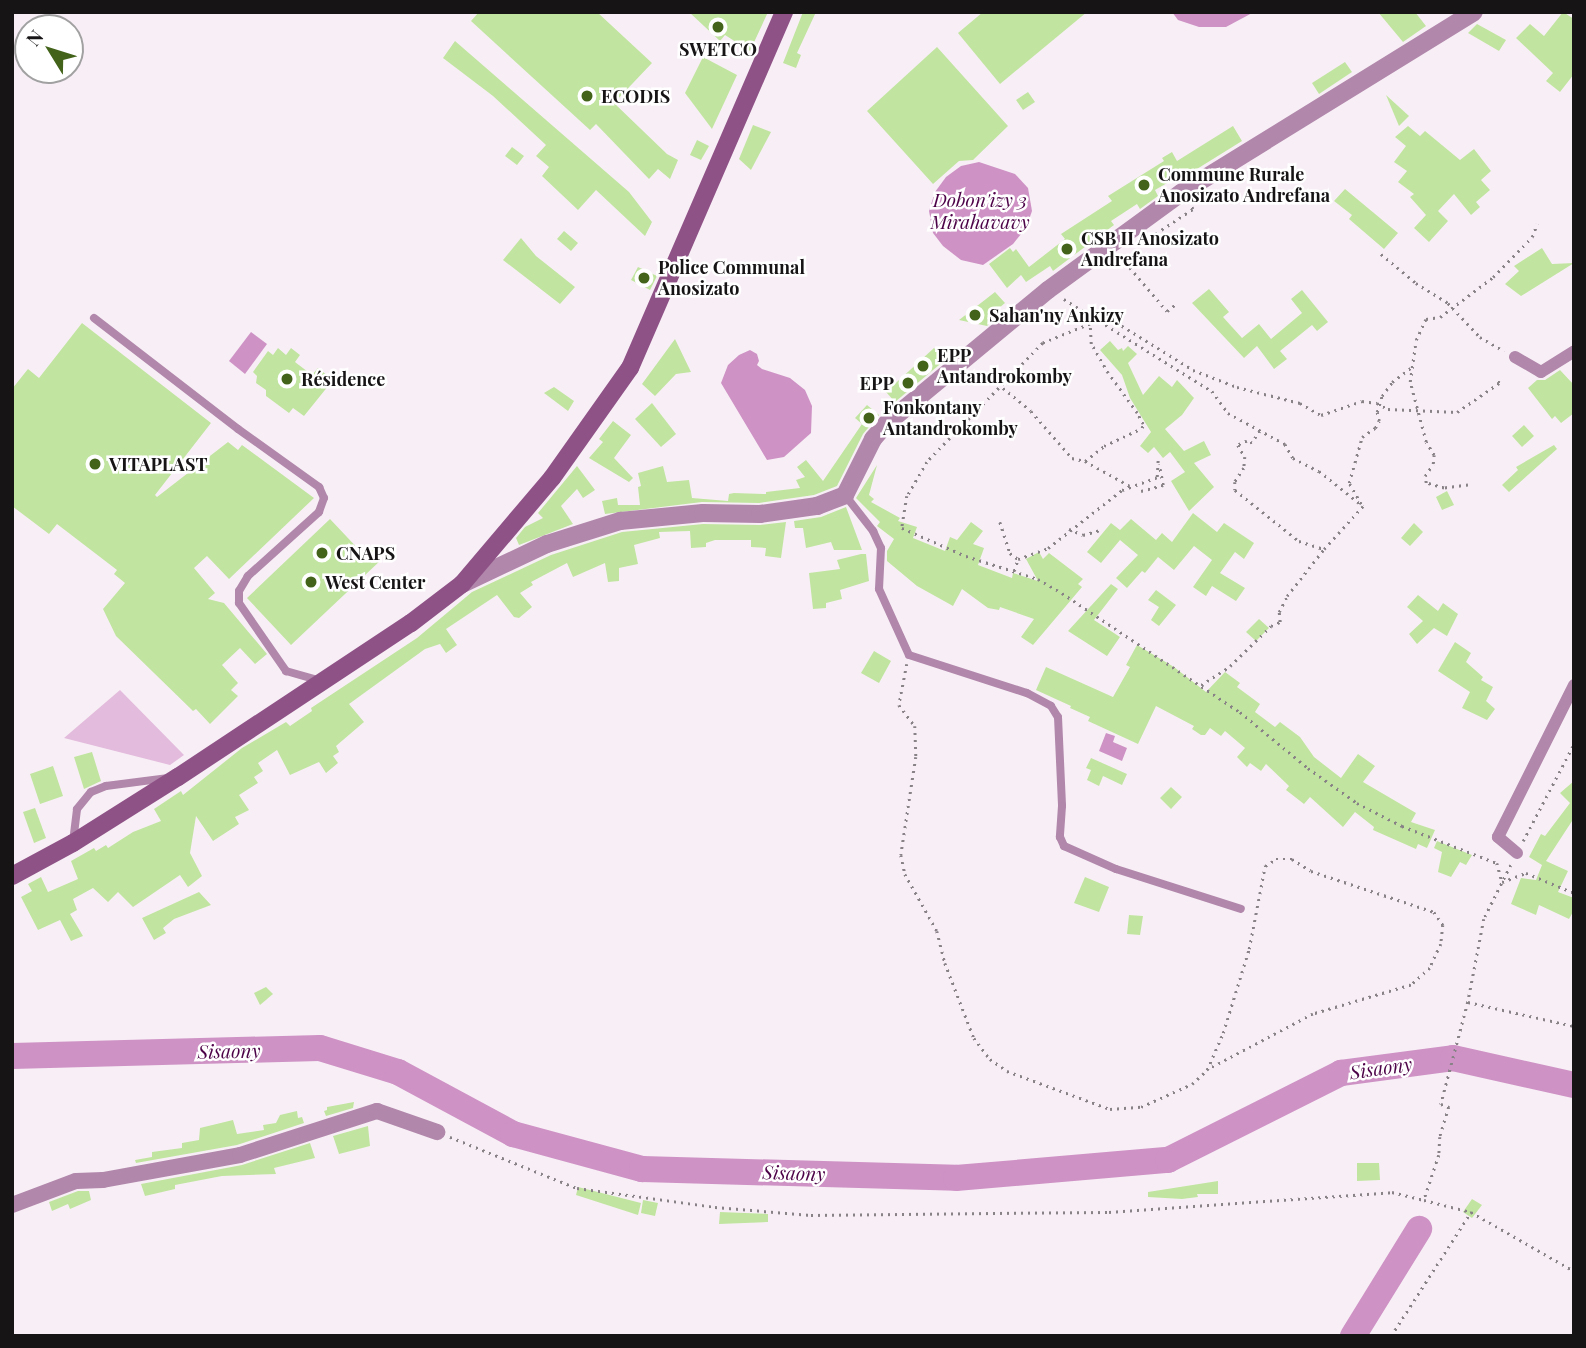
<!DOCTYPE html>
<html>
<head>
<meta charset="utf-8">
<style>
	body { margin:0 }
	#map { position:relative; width:1586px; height:1348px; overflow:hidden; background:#f8eff6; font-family:"Playfair Display",serif }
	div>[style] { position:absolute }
	.green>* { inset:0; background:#e3bbdc }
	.water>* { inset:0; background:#ce92c5 }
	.river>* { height:26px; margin:-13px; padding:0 13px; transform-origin:13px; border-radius:13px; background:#ce92c5 }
	.building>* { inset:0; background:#c1e5a0 }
	.path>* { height:2.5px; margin-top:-1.25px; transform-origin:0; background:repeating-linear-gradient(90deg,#888287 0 2px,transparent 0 7px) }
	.service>* { height:8px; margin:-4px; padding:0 4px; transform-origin:4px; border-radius:4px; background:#b187ab }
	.pedestrian>* { height:12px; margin:-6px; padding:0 6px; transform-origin:6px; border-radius:6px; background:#b187ab }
	.minor>* { height:16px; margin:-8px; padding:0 8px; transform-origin:8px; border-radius:8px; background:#b187ab }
	.tertiary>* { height:18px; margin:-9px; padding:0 9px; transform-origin:9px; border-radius:9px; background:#b187ab }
	.secondary>* { height:18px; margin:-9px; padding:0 9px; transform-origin:9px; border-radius:9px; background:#8f5287 }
	.dots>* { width:19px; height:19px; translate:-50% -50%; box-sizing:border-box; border:4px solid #fff; border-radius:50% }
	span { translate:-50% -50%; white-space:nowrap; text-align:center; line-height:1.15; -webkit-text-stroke:5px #fff; paint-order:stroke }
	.poi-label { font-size:18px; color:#171416; font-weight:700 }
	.left { translate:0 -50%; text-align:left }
	.right { translate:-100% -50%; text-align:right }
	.water-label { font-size:19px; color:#4d0348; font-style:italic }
	.frame { position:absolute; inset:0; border:14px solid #171416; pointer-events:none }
	.north { position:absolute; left:14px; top:14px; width:70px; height:70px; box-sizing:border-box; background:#fff; border:2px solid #a2a1a2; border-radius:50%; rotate:308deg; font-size:19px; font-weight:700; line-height:28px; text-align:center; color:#171416 }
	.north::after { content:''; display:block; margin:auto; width:24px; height:32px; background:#426319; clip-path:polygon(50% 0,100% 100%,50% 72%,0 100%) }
</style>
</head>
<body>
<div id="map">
	<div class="green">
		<div style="clip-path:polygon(120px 690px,184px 755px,170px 765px,64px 738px)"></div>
	</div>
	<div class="water">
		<div style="clip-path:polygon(1172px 12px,1254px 12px,1226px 27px,1199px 27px,1178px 20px)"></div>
		<div style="clip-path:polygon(979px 162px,1015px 174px,1028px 188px,1032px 211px,1026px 228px,1013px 244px,983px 265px,961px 260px,943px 246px,933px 233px,929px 211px,935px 192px,946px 177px,961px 166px)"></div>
		<div style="clip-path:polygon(251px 332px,267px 344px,245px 374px,229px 361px)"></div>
		<div style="clip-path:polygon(750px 350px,757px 354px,759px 361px,757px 365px,762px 369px,790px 378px,805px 390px,812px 406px,811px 433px,784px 457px,767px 460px,721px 383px,728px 365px,739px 355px)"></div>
		<div style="clip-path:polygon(1106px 733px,1115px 736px,1113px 742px,1127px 748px,1122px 761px,1099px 751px)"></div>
	</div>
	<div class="river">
		<div style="left:12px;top:1056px;width:308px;rotate:-1.5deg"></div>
		<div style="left:320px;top:1048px;width:82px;rotate:17.1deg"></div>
		<div style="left:398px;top:1072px;width:131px;rotate:28.3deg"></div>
		<div style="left:513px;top:1134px;width:134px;rotate:15.2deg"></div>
		<div style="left:642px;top:1169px;width:314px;rotate:1.6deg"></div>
		<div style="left:956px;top:1178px;width:213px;rotate:-4.9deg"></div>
		<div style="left:1168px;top:1160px;width:194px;rotate:-26.7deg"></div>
		<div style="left:1341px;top:1073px;width:113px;rotate:-7.6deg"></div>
		<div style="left:1453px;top:1058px;width:124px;rotate:12.6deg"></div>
		<div style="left:1353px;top:1336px;width:126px;rotate:-58.3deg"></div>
	</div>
	<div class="building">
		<div style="clip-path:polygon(479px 12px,597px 12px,652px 63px,614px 103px,667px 154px,678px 160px,670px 179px,658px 169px,649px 179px,596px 124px,590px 130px,471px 21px)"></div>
		<div style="clip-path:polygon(689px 12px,768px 12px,750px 51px,725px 35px,720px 41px)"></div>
		<div style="clip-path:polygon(803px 12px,816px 12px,797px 53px,801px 55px,796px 68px,783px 63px)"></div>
		<div style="clip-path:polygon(983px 12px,1087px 12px,1000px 84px,958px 33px)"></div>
		<div style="clip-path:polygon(1378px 12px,1415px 12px,1426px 26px,1403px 42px)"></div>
		<div style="clip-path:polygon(1563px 12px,1574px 19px,1574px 74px,1560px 92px,1546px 81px,1553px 73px,1516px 38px,1530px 24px,1544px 36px)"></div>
		<div style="clip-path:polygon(1477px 24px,1506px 40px,1499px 51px,1468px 33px)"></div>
		<div style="clip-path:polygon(455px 41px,629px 192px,652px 222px,645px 236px,596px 190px,578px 210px,542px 176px,549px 167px,536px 156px,546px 145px,493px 96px,443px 58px)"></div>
		<div style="clip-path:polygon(937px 47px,1008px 126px,973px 160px,959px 161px,933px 184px,867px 111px)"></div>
		<div style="clip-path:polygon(703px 57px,737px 75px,712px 129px,685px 93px)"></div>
		<div style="clip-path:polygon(1345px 62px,1352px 72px,1319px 94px,1312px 83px)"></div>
		<div style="clip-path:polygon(1028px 92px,1035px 102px,1023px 110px,1016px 100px)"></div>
		<div style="clip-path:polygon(1386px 95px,1409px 116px,1399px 126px)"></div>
		<div style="clip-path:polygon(753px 125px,771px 132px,751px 170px,739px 159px)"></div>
		<div style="clip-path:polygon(1233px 126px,1242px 141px,1176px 182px,1174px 179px,1155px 190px,1158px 196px,1140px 209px,1137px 204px,1111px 221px,1114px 225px,1053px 271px,1050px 266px,1026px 282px,1021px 275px,1007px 288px,989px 264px,1010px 248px,1013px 252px,1016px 249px,1029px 267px,1065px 239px,1061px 234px,1112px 201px,1108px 196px,1164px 161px,1162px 158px,1172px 152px,1177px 161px)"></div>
		<div style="clip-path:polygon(1408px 126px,1420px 136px,1425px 131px,1460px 160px,1474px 149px,1491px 171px,1481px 180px,1490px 190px,1476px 202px,1480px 207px,1471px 215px,1454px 194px,1438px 211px,1448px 221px,1429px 242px,1414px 228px,1426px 215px,1410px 197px,1414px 194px,1398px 182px,1407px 171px,1394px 162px,1406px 146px,1395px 137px)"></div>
		<div style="clip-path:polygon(697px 140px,709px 146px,701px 160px,690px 155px)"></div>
		<div style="clip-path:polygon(512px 147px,524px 156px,517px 165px,505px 156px)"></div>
		<div style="clip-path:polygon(1345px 189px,1398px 233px,1384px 249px,1349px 219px,1352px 215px,1334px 201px)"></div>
		<div style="clip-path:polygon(564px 231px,578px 243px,571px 251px,557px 239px)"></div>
		<div style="clip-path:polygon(521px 238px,536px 256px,575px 287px,560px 304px,503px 260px)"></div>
		<div style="clip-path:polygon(1542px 248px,1552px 264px,1574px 263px,1521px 296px,1505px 284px,1519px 271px,1514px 266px)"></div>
		<div style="clip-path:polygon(638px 267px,657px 276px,650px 290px,631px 280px)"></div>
		<div style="clip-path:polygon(1209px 289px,1229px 312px,1223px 317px,1242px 338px,1259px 324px,1271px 339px,1302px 313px,1291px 299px,1302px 290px,1328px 322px,1317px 331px,1312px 325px,1280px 351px,1287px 359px,1274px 369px,1257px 346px,1244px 358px,1192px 303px)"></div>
		<div style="clip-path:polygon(995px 292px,1005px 303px,987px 318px,990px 323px,987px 326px,959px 320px)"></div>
		<div style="clip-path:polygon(82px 323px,211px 423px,155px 495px,157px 497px,228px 442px,238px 450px,242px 445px,314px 498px,229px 579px,207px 556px,194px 568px,215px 593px,208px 599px,224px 603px,267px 654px,255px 664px,240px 648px,222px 665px,238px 683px,231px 690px,238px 696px,210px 724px,196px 709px,193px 711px,116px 636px,103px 609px,125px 583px,114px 574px,117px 570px,57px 524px,49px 534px,12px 506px,12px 389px,28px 369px,39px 378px)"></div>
		<div style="clip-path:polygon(675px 339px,691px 372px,676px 374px,655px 396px,642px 384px)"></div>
		<div style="clip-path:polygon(1110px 341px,1118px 350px,1122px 348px,1123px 351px,1128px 346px,1137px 354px,1128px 363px,1143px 395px,1159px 376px,1172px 387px,1177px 380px,1194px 398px,1182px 415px,1165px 429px,1184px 451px,1204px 441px,1211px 455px,1194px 463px,1214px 487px,1189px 511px,1171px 481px,1185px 472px,1170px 452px,1163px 458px,1154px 447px,1148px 453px,1140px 446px,1151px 432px,1130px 398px,1122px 375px,1100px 350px)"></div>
		<div style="clip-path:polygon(278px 348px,286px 355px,291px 348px,300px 355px,295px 362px,312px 375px,318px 368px,333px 380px,304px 416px,293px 408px,289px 413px,266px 396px,266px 390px,256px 383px,257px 376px,253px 372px,268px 351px,273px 355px)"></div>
		<div style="clip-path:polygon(934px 348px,945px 360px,895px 402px,886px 392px)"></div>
		<div style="clip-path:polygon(1560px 370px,1574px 385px,1574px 413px,1561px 423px,1555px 416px,1552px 419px,1528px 388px,1537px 380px,1545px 380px)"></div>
		<div style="clip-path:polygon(554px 387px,574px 401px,568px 411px,544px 393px)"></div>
		<div style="clip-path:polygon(652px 403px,676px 434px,661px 447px,635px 419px)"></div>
		<div style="clip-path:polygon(867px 405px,879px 415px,863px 434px,837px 486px,814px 495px,759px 503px,702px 502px,605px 514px,602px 501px,617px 498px,618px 505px,640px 505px,638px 487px,641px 486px,638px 473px,663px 466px,667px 482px,689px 480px,692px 498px,728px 501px,729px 494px,734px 493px,766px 494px,766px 492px,800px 488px,796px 480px,805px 477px,797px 467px,806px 460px,823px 481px,862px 424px,855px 418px)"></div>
		<div style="clip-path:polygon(613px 421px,631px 435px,614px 458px,633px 478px,629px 482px,589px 458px,603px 442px,599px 439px)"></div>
		<div style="clip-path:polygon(1524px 425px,1534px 436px,1522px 447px,1512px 436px)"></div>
		<div style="clip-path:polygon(1554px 445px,1557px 449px,1509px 492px,1502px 485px,1518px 470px,1516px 467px)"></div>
		<div style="clip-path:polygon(877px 465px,869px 495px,874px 499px,871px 502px,900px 518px,898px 521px,917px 527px,913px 538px,945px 551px,950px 537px,957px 540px,971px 522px,983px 531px,973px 544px,984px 548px,978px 565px,1012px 578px,1013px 573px,1038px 581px,1026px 559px,1039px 552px,1043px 559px,1049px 553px,1083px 579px,1078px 584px,1082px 587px,1033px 645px,1021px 637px,1034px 619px,1000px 607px,999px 610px,988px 608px,962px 589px,953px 606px,917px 586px,887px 561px,887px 551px,894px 539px,877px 526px,880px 522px,856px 498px)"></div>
		<div style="clip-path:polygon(577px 466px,595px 490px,583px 498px,577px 489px,561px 506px,573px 524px,519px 545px,516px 538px,525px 527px,543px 518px,538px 513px)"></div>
		<div style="clip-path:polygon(1447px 491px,1454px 505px,1442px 510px,1436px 497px)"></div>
		<div style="clip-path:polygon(846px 507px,862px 550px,834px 550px,831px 542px,806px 548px,803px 528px,795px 528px,794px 521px,821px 517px)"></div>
		<div style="clip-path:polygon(1193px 513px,1217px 532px,1224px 523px,1254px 543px,1244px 559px,1235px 552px,1220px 573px,1245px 588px,1236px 601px,1212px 586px,1206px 596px,1193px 587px,1212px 560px,1194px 546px,1174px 570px,1158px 557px,1145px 573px,1142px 571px,1127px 588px,1116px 578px,1138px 555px,1120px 540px,1101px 563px,1087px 552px,1111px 523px,1120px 530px,1131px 519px,1156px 540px,1162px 533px,1172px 542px)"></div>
		<div style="clip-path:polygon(330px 519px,364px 555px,371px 548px,381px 560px,291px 645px,247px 598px)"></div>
		<div style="clip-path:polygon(786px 522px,781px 558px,765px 556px,766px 548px,751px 547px,751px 540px,715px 540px,706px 543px,706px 547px,691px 548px,690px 531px,659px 532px,660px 538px,634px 545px,638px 564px,619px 568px,619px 581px,608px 582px,605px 563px,573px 577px,567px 563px,531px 582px,533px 585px,520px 593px,532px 607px,519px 618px,514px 617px,497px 595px,446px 629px,457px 645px,446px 653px,440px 644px,425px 649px,349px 704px,364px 722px,336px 746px,339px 752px,333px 756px,338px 763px,326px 773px,319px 762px,290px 775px,277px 750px,258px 763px,263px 771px,254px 777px,258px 783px,239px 795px,249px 810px,235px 817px,239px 824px,213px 841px,196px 816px,190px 853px,202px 876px,188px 887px,180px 875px,133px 907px,118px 892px,108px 902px,93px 888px,73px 899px,77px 910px,70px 914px,83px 936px,71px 941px,60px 920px,38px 930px,21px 897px,32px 891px,28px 884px,41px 877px,48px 892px,78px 879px,71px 861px,94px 848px,96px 851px,106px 845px,108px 848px,133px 832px,161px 821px,154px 809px,181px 791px,183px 795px,242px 748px,286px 722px,290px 726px,312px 711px,311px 708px,417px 638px,472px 592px,551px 555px,622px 532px,703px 524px,760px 525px)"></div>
		<div style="clip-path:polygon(1414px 523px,1423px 532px,1410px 546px,1401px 538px)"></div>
		<div style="clip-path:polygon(861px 554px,866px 554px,869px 581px,840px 590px,842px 599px,826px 603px,826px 608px,813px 609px,809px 573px,840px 569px,837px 560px)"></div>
		<div style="clip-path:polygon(1111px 584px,1118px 589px,1094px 620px,1120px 637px,1107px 656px,1068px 631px)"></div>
		<div style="clip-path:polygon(1156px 590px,1176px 605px,1159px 626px,1151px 620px,1159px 607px,1148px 600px)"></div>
		<div style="clip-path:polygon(1418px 595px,1438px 611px,1443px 603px,1458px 614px,1447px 636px,1434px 628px,1417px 644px,1409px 634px,1423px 621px,1407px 607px)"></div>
		<div style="clip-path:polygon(1259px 619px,1269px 628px,1256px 641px,1246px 632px)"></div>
		<div style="clip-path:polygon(1455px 642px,1471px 653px,1466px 662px,1483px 677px,1481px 680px,1493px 687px,1486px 701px,1495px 709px,1487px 720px,1462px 708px,1470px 692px,1438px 671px)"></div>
		<div style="clip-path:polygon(1137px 645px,1174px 667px,1206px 692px,1225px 672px,1240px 683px,1237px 687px,1260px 704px,1255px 712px,1275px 727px,1280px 722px,1300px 737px,1314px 757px,1341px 778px,1358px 754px,1375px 766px,1363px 782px,1416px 813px,1411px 822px,1435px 830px,1427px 848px,1418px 844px,1416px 849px,1373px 830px,1374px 827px,1355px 812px,1343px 827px,1310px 797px,1304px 804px,1286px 790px,1289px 786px,1266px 764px,1261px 771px,1250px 763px,1247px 767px,1237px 757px,1245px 748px,1225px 731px,1221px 736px,1210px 728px,1205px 735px,1201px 735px,1192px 729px,1194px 726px,1156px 706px,1138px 744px,1088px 721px,1090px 717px,1070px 708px,1071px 706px,1036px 690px,1046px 667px,1113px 697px,1130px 667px,1126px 665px)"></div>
		<div style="clip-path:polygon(874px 651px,891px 661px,879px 683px,861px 673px)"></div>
		<div style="clip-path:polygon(92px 752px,101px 781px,84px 789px,74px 757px)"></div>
		<div style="clip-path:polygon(1091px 758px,1127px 774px,1122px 785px,1103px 776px,1099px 786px,1087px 780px,1091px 770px,1086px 768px)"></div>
		<div style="clip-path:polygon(53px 766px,63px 796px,40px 804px,30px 774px)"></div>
		<div style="clip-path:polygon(1574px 781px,1574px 818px,1546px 861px,1568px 871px,1558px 892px,1574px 898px,1574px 910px,1569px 919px,1539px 905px,1536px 915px,1511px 904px,1521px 878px,1536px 880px,1542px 865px,1529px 857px,1541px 834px,1545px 836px,1570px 803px,1560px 793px)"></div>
		<div style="clip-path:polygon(1171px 787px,1182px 797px,1171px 809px,1160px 798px)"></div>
		<div style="clip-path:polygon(35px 808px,46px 838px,34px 843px,23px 812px)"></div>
		<div style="clip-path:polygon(1437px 841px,1472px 855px,1466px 865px,1460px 862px,1451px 877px,1438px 872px,1442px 852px,1434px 848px)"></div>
		<div style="clip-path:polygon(1085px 877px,1109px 887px,1099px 912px,1074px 903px)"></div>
		<div style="clip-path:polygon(199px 892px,211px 905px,174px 919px,163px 928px,166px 933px,154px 940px,142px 918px)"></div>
		<div style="clip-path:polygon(1129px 915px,1143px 916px,1140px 935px,1127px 934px)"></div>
		<div style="clip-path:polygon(266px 987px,273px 994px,260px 1005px,254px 993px)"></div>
		<div style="clip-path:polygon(354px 1102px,353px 1108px,326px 1116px,324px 1111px,327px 1110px,327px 1107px)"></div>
		<div style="clip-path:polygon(297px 1111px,298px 1118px,302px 1117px,304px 1123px,237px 1145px,136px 1163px,135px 1160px,152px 1157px,152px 1152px,182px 1148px,182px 1143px,199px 1140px,200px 1128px,233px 1120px,237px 1134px,264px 1130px,263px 1125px,276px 1123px,280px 1115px)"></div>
		<div style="clip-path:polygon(368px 1126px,370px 1146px,339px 1154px,333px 1136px)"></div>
		<div style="clip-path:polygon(310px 1143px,315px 1158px,274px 1168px,276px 1174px,222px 1176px,175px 1185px,175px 1189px,145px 1196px,141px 1184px,242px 1165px)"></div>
		<div style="clip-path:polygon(1357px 1163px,1379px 1163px,1380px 1180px,1357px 1181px)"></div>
		<div style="clip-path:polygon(1218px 1181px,1218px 1194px,1197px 1194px,1198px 1197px,1182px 1199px,1148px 1197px,1148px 1192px)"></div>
		<div style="clip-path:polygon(578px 1187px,641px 1203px,638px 1215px,576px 1195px)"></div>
		<div style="clip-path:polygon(78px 1191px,89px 1191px,91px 1200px,70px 1209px,68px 1204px,52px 1211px,49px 1202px)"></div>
		<div style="clip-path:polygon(1472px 1199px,1482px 1205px,1472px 1218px,1463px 1212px)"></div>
		<div style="clip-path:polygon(643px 1200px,658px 1203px,655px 1216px,641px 1213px)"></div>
		<div style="clip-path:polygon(720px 1212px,768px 1214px,768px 1222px,719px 1224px)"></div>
	</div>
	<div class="path">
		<div style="left:1138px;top:245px;width:66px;rotate:-33.2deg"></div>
		<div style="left:1193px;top:209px;width:5px;rotate:-127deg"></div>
		<div style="left:1381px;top:254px;width:45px;rotate:39.6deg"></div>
		<div style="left:1416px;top:283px;width:38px;rotate:32deg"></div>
		<div style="left:1448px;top:303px;width:47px;rotate:46.7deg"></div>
		<div style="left:1480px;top:337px;width:28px;rotate:30deg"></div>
		<div style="left:1121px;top:257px;width:71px;rotate:49.6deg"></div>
		<div style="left:1167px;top:311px;width:11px;rotate:-38deg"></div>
		<div style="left:1064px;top:299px;width:174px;rotate:31.9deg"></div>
		<div style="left:1212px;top:391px;width:27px;rotate:54deg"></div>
		<div style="left:1228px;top:413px;width:65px;rotate:28.5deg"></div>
		<div style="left:1285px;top:444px;width:16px;rotate:60deg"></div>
		<div style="left:1293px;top:458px;width:29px;rotate:27deg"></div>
		<div style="left:1319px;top:471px;width:56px;rotate:38.5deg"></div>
		<div style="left:1096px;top:320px;width:20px;rotate:6deg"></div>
		<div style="left:1116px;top:322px;width:91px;rotate:31.9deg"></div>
		<div style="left:1193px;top:370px;width:47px;rotate:21.1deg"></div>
		<div style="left:1237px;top:387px;width:65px;rotate:14.3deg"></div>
		<div style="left:1300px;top:403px;width:24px;rotate:30deg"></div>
		<div style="left:1321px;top:415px;width:43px;rotate:-18.9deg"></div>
		<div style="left:1362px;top:401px;width:15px;rotate:8deg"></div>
		<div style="left:1377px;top:403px;width:13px;rotate:29deg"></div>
		<div style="left:1388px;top:409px;width:69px;rotate:2.5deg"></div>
		<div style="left:1457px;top:412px;width:51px;rotate:-34.6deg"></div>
		<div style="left:1499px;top:383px;width:4px;rotate:-117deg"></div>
		<div style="left:1090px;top:324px;width:51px;rotate:158deg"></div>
		<div style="left:1043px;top:343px;width:166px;rotate:134.3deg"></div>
		<div style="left:927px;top:462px;width:39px;rotate:120deg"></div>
		<div style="left:907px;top:496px;width:32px;rotate:99deg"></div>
		<div style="left:902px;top:528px;width:70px;rotate:23.6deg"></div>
		<div style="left:966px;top:556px;width:76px;rotate:17.7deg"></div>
		<div style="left:1038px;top:579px;width:28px;rotate:30deg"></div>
		<div style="left:1062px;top:593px;width:214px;rotate:33.8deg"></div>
		<div style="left:1240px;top:712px;width:88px;rotate:39.5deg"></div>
		<div style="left:1308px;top:768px;width:60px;rotate:35.5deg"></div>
		<div style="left:1357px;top:803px;width:51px;rotate:27.1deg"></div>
		<div style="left:1402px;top:826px;width:102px;rotate:21.3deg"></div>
		<div style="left:1497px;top:863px;width:20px;rotate:75deg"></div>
		<div style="left:1502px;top:882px;width:26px;rotate:-21deg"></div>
		<div style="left:1526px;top:873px;width:52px;rotate:22.6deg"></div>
		<div style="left:1003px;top:388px;width:36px;rotate:39deg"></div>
		<div style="left:1031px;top:411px;width:62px;rotate:48.9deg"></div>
		<div style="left:1072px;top:458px;width:13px;rotate:13deg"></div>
		<div style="left:1085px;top:461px;width:24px;rotate:-38deg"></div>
		<div style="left:1104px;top:446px;width:42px;rotate:-25.3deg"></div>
		<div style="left:1142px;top:428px;width:4px;rotate:-76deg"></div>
		<div style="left:1143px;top:424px;width:13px;rotate:-119deg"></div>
		<div style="left:1137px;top:413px;width:49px;rotate:-125.9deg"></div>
		<div style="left:1108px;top:373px;width:34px;rotate:-120deg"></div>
		<div style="left:1091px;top:344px;width:20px;rotate:-93deg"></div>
		<div style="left:1090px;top:324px;width:20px;rotate:-131deg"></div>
		<div style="left:1260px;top:431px;width:14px;rotate:124deg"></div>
		<div style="left:1252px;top:443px;width:5px;rotate:-158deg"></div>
		<div style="left:1247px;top:441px;width:10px;rotate:156deg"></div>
		<div style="left:1238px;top:445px;width:14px;rotate:60deg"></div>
		<div style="left:1245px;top:457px;width:11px;rotate:95deg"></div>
		<div style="left:1244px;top:468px;width:17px;rotate:123deg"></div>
		<div style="left:1235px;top:482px;width:8px;rotate:90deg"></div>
		<div style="left:1235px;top:490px;width:82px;rotate:38.6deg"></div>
		<div style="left:1299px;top:541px;width:26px;rotate:18deg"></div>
		<div style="left:1085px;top:461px;width:51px;rotate:29.1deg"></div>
		<div style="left:1468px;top:485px;width:24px;rotate:173deg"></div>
		<div style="left:1444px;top:488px;width:19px;rotate:-164deg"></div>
		<div style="left:1426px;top:483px;width:7px;rotate:-98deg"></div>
		<div style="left:1425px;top:476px;width:14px;rotate:-56deg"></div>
		<div style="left:1433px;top:464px;width:9px;rotate:-84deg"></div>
		<div style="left:1434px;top:455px;width:15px;rotate:-122deg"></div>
		<div style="left:1426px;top:442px;width:62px;rotate:-104.9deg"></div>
		<div style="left:1410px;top:382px;width:42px;rotate:-81.9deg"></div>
		<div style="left:1416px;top:340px;width:23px;rotate:-65deg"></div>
		<div style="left:1426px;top:319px;width:14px;rotate:-8deg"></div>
		<div style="left:1440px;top:317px;width:66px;rotate:-37deg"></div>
		<div style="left:1493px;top:277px;width:56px;rotate:-45.7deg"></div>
		<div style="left:1532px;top:237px;width:14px;rotate:-69deg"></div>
		<div style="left:1141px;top:491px;width:23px;rotate:-15deg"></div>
		<div style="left:1163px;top:485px;width:21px;rotate:-101deg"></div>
		<div style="left:1361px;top:504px;width:24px;rotate:-120deg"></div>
		<div style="left:1349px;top:483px;width:48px;rotate:-74.2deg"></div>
		<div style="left:1362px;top:437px;width:16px;rotate:-35deg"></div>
		<div style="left:1375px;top:428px;width:8px;rotate:-60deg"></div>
		<div style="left:1379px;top:421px;width:9px;rotate:-103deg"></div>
		<div style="left:1377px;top:412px;width:17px;rotate:-73deg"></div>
		<div style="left:1382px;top:396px;width:17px;rotate:-54deg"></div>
		<div style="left:1392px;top:382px;width:25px;rotate:-37deg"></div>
		<div style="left:1000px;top:522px;width:33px;rotate:72deg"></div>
		<div style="left:1010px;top:553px;width:10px;rotate:37deg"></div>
		<div style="left:1069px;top:529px;width:15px;rotate:23deg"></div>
		<div style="left:1083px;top:535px;width:18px;rotate:-16deg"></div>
		<div style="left:1014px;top:571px;width:13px;rotate:-72deg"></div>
		<div style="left:1018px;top:559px;width:32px;rotate:-20deg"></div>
		<div style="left:1048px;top:548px;width:94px;rotate:-38.1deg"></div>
		<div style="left:1122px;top:490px;width:37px;rotate:-20deg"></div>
		<div style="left:1157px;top:477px;width:20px;rotate:-87deg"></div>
		<div style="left:907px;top:664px;width:42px;rotate:101deg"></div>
		<div style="left:899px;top:705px;width:26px;rotate:53deg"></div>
		<div style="left:915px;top:726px;width:31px;rotate:88deg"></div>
		<div style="left:916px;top:757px;width:99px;rotate:98.7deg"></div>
		<div style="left:901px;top:855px;width:19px;rotate:78deg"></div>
		<div style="left:905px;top:874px;width:65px;rotate:60.7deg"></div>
		<div style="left:937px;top:931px;width:33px;rotate:76deg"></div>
		<div style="left:945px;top:963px;width:80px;rotate:68.9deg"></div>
		<div style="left:974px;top:1038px;width:26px;rotate:53deg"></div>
		<div style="left:990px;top:1059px;width:21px;rotate:35deg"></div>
		<div style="left:1007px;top:1071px;width:110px;rotate:20.3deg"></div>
		<div style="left:1110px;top:1109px;width:31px;rotate:-4deg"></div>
		<div style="left:1141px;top:1107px;width:56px;rotate:-24.3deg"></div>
		<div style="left:1192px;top:1084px;width:21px;rotate:-43deg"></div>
		<div style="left:1207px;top:1070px;width:40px;rotate:-66.6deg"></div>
		<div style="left:1223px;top:1033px;width:88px;rotate:-72.8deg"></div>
		<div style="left:1249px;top:949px;width:85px;rotate:-79.1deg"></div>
		<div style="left:1265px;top:866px;width:13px;rotate:-32deg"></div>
		<div style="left:1276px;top:859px;width:16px"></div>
		<div style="left:1292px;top:859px;width:22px;rotate:32deg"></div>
		<div style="left:1311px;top:871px;width:130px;rotate:18.4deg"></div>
		<div style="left:1434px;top:912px;width:16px;rotate:55deg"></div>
		<div style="left:1443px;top:925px;width:19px;rotate:96deg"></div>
		<div style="left:1441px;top:944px;width:26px;rotate:115deg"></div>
		<div style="left:1430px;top:968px;width:25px;rotate:138deg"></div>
		<div style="left:1411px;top:985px;width:102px;rotate:163.5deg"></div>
		<div style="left:1313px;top:1014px;width:120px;rotate:152.2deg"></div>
		<div style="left:1201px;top:685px;width:35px;rotate:-33deg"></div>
		<div style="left:1230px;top:666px;width:57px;rotate:-44.3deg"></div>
		<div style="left:1271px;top:626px;width:10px;rotate:-24deg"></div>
		<div style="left:1280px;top:622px;width:10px;rotate:-96deg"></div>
		<div style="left:1279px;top:612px;width:18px;rotate:-63deg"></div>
		<div style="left:1287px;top:596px;width:60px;rotate:-51.8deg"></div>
		<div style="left:1324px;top:549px;width:58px;rotate:-47.8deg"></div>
		<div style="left:1523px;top:841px;width:110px;rotate:-62.3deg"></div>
		<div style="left:1511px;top:865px;width:60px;rotate:116.6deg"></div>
		<div style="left:1484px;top:919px;width:85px;rotate:100.9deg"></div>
		<div style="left:1468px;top:1002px;width:106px;rotate:104.8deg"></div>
		<div style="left:1441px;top:1104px;width:9px;rotate:21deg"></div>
		<div style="left:1449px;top:1107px;width:31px;rotate:107deg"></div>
		<div style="left:1440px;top:1137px;width:18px;rotate:93deg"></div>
		<div style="left:1439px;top:1155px;width:47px;rotate:108.4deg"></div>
		<div style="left:1424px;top:1200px;width:49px;rotate:14.3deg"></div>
		<div style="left:1471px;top:1212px;width:119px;rotate:29.8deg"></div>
		<div style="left:1468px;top:1002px;width:109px;rotate:12.8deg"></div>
		<div style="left:450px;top:1137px;width:137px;rotate:21.9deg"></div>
		<div style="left:577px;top:1188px;width:139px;rotate:7.8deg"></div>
		<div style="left:715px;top:1207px;width:96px;rotate:4.8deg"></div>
		<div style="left:811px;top:1215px;width:298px;rotate:-0.6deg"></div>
		<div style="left:1109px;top:1212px;width:284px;rotate:-4deg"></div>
		<div style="left:1392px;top:1192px;width:33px;rotate:14deg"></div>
		<div style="left:1391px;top:1336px;width:148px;rotate:-57.2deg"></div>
	</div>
	<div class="service">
		<div style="left:94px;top:318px;width:182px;rotate:37.6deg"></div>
		<div style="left:238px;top:429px;width:100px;rotate:35.6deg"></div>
		<div style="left:319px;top:487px;width:12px;rotate:66deg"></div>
		<div style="left:324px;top:498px;width:15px;rotate:110deg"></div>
		<div style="left:319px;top:512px;width:96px;rotate:138deg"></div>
		<div style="left:248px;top:576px;width:17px;rotate:121deg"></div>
		<div style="left:239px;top:591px;width:12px;rotate:90deg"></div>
		<div style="left:239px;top:603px;width:83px;rotate:55.3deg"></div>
		<div style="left:286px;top:671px;width:36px;rotate:16deg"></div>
		<div style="left:845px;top:495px;width:46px;rotate:52.1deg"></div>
		<div style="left:873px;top:531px;width:19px;rotate:65deg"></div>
		<div style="left:881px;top:548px;width:41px;rotate:92.8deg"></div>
		<div style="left:879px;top:589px;width:72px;rotate:65.6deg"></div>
		<div style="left:909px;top:655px;width:124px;rotate:17.9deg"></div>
		<div style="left:1027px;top:693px;width:27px;rotate:28deg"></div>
		<div style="left:1051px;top:706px;width:13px;rotate:58deg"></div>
		<div style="left:1058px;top:717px;width:89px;rotate:87.4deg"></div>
		<div style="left:1062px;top:806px;width:31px;rotate:94deg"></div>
		<div style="left:1060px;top:837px;width:10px;rotate:66deg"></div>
		<div style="left:1064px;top:846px;width:57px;rotate:23.9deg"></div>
		<div style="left:1116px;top:869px;width:131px;rotate:17.7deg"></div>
		<div style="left:73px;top:842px;width:33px;rotate:-83deg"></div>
		<div style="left:77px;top:809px;width:22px;rotate:-51deg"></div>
		<div style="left:91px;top:792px;width:16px;rotate:-22deg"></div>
		<div style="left:106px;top:786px;width:63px;rotate:-7.4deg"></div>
	</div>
	<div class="pedestrian">
		<div style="left:1515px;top:357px;width:30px;rotate:30deg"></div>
		<div style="left:1541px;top:372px;width:39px;rotate:-32deg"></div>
		<div style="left:1517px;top:853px;width:25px;rotate:-140deg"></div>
		<div style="left:1498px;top:837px;width:170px;rotate:-63.4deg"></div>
	</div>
	<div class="minor">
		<div style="left:12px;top:1205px;width:68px;rotate:-20.6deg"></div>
		<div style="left:76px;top:1181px;width:27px;rotate:-2deg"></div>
		<div style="left:103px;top:1180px;width:139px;rotate:-10.3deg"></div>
		<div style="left:240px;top:1155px;width:144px;rotate:-17.8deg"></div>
		<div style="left:377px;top:1111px;width:64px;rotate:19.3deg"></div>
	</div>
	<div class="tertiary">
		<div style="left:462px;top:584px;width:94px;rotate:-25.2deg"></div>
		<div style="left:547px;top:544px;width:77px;rotate:-17.5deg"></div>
		<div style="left:620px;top:521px;width:83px;rotate:-5.5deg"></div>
		<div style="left:703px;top:513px;width:57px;rotate:1deg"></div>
		<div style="left:760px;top:514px;width:58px;rotate:-8deg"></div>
		<div style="left:817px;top:506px;width:30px;rotate:-21deg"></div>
		<div style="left:845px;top:495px;width:63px;rotate:-63.4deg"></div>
		<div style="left:873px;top:439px;width:20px;rotate:-49deg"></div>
		<div style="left:886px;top:424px;width:210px;rotate:-39.6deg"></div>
		<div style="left:1048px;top:290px;width:165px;rotate:-36.1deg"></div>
		<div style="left:1181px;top:193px;width:344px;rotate:-31.7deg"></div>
	</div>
	<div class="secondary">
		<div style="left:12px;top:876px;width:69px;rotate:-28.4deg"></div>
		<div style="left:73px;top:843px;width:124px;rotate:-32.2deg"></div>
		<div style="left:178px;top:777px;width:279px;rotate:-33.5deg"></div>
		<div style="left:411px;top:623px;width:64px;rotate:-37.4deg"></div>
		<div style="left:462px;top:584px;width:139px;rotate:-49.7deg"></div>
		<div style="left:552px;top:478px;width:135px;rotate:-54.7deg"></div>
		<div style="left:630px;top:368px;width:388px;rotate:-66.6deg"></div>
	</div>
	<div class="dots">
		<div style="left:718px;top:27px;background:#426319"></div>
		<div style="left:587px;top:96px;background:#426319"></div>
		<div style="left:1144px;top:185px;background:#426319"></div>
		<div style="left:1067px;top:249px;background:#426319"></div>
		<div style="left:644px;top:278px;background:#426319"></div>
		<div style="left:975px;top:315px;background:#426319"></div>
		<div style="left:923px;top:366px;background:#426319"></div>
		<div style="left:287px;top:379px;background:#426319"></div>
		<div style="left:908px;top:383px;background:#426319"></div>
		<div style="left:869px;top:418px;background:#426319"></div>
		<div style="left:95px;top:464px;background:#426319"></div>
		<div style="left:322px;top:553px;background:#426319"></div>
		<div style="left:311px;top:582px;background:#426319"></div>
	</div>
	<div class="poi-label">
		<span style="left:718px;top:49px">SWETCO</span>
		<span class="left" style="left:601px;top:96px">ECODIS</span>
		<span class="left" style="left:1158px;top:185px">Commune Rurale<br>Anosizato Andrefana</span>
		<span class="left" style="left:1081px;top:249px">CSB II Anosizato<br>Andrefana</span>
		<span class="left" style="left:658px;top:278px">Police Communal<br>Anosizato</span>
		<span class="left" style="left:989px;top:315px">Sahan'ny Ankizy</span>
		<span class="left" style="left:937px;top:366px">EPP<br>Antandrokomby</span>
		<span class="left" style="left:301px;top:379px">Résidence</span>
		<span class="right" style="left:894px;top:383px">EPP</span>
		<span class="left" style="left:883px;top:418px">Fonkontany<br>Antandrokomby</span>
		<span class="left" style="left:109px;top:464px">VITAPLAST</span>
		<span class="left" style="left:336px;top:553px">CNAPS</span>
		<span class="left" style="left:325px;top:582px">West Center</span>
	</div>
	<div class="water-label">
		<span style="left:980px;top:211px">Dobon'izy 3<br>Mirahavavy</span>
		<span style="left:229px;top:1051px;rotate:-1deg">Sisaony</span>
		<span style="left:1381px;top:1068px;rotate:-8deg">Sisaony</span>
		<span style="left:794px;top:1173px;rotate:2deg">Sisaony</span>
	</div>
	<div class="frame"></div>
	<div class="north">N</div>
</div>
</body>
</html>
